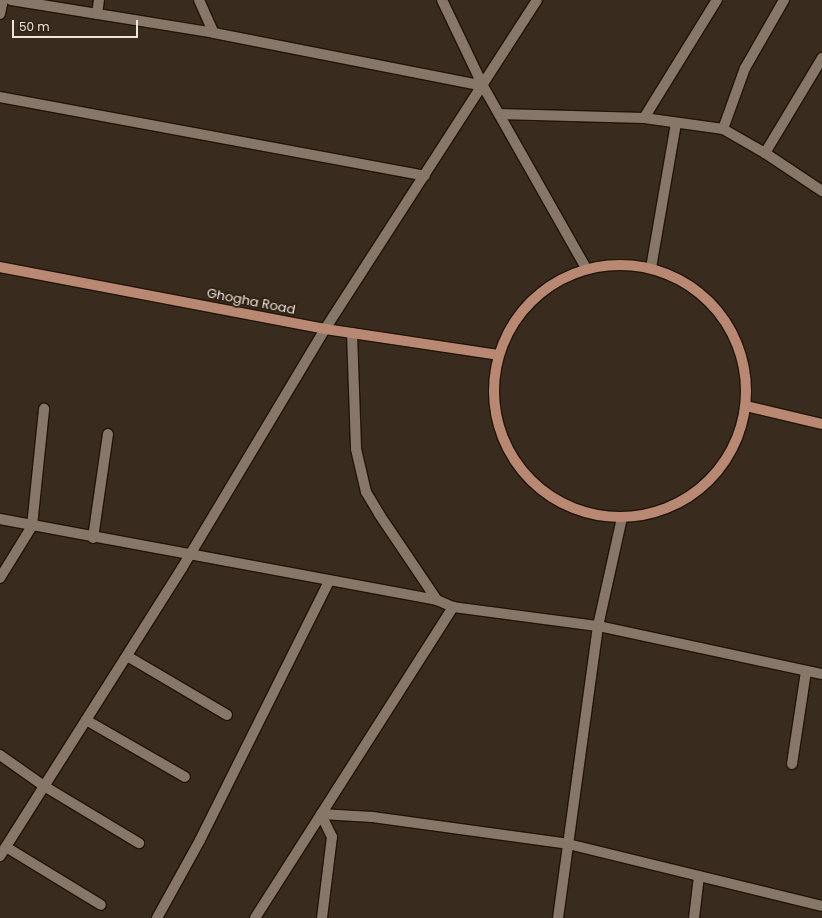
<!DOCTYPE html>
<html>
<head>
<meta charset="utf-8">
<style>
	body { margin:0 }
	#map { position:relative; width:822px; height:918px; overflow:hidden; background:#392c1e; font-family:Poppins,sans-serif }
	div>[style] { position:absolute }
	.roads { filter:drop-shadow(1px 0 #201407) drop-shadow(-1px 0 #201407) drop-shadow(0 1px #201407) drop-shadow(0 -1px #201407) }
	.minor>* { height:10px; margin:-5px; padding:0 5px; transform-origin:5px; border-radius:5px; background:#867768 }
	.tertiary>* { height:10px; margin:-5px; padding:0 5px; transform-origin:5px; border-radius:5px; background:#867768 }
	.primary>* { height:10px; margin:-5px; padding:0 5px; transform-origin:5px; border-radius:5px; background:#b98872 }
	.primary>.ring { margin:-5px; padding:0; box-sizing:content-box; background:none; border:10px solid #b98872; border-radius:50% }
	span { translate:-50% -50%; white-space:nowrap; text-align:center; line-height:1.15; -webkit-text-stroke:4px #2f2215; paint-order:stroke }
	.street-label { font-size:13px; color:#eee6dd }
	.scale { position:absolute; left:12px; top:20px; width:126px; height:18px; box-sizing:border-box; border:2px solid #eee6dd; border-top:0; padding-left:5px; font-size:12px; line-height:14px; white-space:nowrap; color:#eee6dd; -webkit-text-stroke:3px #2f2215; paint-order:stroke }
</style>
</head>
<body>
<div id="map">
	<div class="roads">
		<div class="minor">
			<div style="left:11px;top:0;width:206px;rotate:9.2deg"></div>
			<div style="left:199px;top:0;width:36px;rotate:66deg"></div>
			<div style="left:214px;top:33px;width:274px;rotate:11.1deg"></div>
			<div style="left:442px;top:0;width:95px;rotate:64.5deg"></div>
			<div style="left:483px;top:86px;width:209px;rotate:60.5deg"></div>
			<div style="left:784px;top:0;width:78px;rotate:119.8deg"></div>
			<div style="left:745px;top:68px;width:65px;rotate:109.8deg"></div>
			<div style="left:723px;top:129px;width:48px;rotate:29.7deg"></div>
			<div style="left:765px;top:153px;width:69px;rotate:33.7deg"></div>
			<div style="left:0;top:14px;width:14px;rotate:-78deg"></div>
			<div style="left:97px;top:14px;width:14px;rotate:-82deg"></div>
			<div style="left:0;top:97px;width:432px;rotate:10.5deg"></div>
			<div style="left:499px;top:114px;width:145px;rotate:1.6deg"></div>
			<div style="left:644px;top:118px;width:80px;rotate:7.9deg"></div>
			<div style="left:644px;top:118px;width:139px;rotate:-58.3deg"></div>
			<div style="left:765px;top:153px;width:111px;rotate:-59deg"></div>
			<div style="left:651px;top:268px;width:147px;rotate:-80.2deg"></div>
			<div style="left:352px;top:333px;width:116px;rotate:88deg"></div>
			<div style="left:356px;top:449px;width:44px;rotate:76.9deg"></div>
			<div style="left:366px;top:492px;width:26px;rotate:59deg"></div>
			<div style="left:379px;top:514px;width:104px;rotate:56deg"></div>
			<div style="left:0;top:519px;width:444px;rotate:10.5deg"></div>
			<div style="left:437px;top:600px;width:17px;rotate:24deg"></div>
			<div style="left:453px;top:607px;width:146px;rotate:7.5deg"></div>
			<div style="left:598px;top:626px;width:229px;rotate:12.1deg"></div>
			<div style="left:93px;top:538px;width:105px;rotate:-81.8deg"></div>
			<div style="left:0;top:578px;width:61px;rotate:-58.4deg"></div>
			<div style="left:32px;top:526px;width:118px;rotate:-84.1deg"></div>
			<div style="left:127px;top:656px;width:116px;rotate:30.5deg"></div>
			<div style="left:86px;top:720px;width:114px;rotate:29.9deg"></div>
			<div style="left:0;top:755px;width:54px;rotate:35.2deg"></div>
			<div style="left:44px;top:786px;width:111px;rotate:31deg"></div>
			<div style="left:792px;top:764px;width:94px;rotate:-81.4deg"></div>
			<div style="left:6px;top:847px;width:111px;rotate:31.4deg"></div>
			<div style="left:0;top:856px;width:341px;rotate:-57.7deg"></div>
			<div style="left:182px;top:568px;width:279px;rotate:-59.1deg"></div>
			<div style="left:325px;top:329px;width:391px;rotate:-57.2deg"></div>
			<div style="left:157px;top:918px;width:89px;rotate:-61.1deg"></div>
			<div style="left:200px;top:840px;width:289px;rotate:-63.5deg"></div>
			<div style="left:255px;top:918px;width:369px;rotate:-57.5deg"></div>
			<div style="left:322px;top:918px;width:82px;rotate:-83deg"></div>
			<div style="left:332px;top:837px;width:25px;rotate:-116deg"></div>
			<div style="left:321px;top:814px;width:51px;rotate:3.4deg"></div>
			<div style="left:372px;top:817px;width:198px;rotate:7.8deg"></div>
			<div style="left:568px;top:844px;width:261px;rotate:13.7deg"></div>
			<div style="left:694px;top:918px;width:42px;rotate:-83.2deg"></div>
		</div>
		<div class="tertiary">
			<div style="left:558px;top:918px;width:295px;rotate:-82.2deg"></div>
			<div style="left:598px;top:626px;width:111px;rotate:-77.5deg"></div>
		</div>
		<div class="primary">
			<div class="ring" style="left:494px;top:265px;width:242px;height:242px"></div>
			<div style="left:0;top:267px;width:331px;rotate:10.8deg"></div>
			<div style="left:325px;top:329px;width:175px;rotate:8.5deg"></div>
			<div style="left:746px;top:406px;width:78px;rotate:13.3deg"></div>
		</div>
	</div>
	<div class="street-label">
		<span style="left:251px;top:302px;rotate:11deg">Ghogha Road</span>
	</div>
	<div class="scale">50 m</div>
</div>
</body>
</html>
